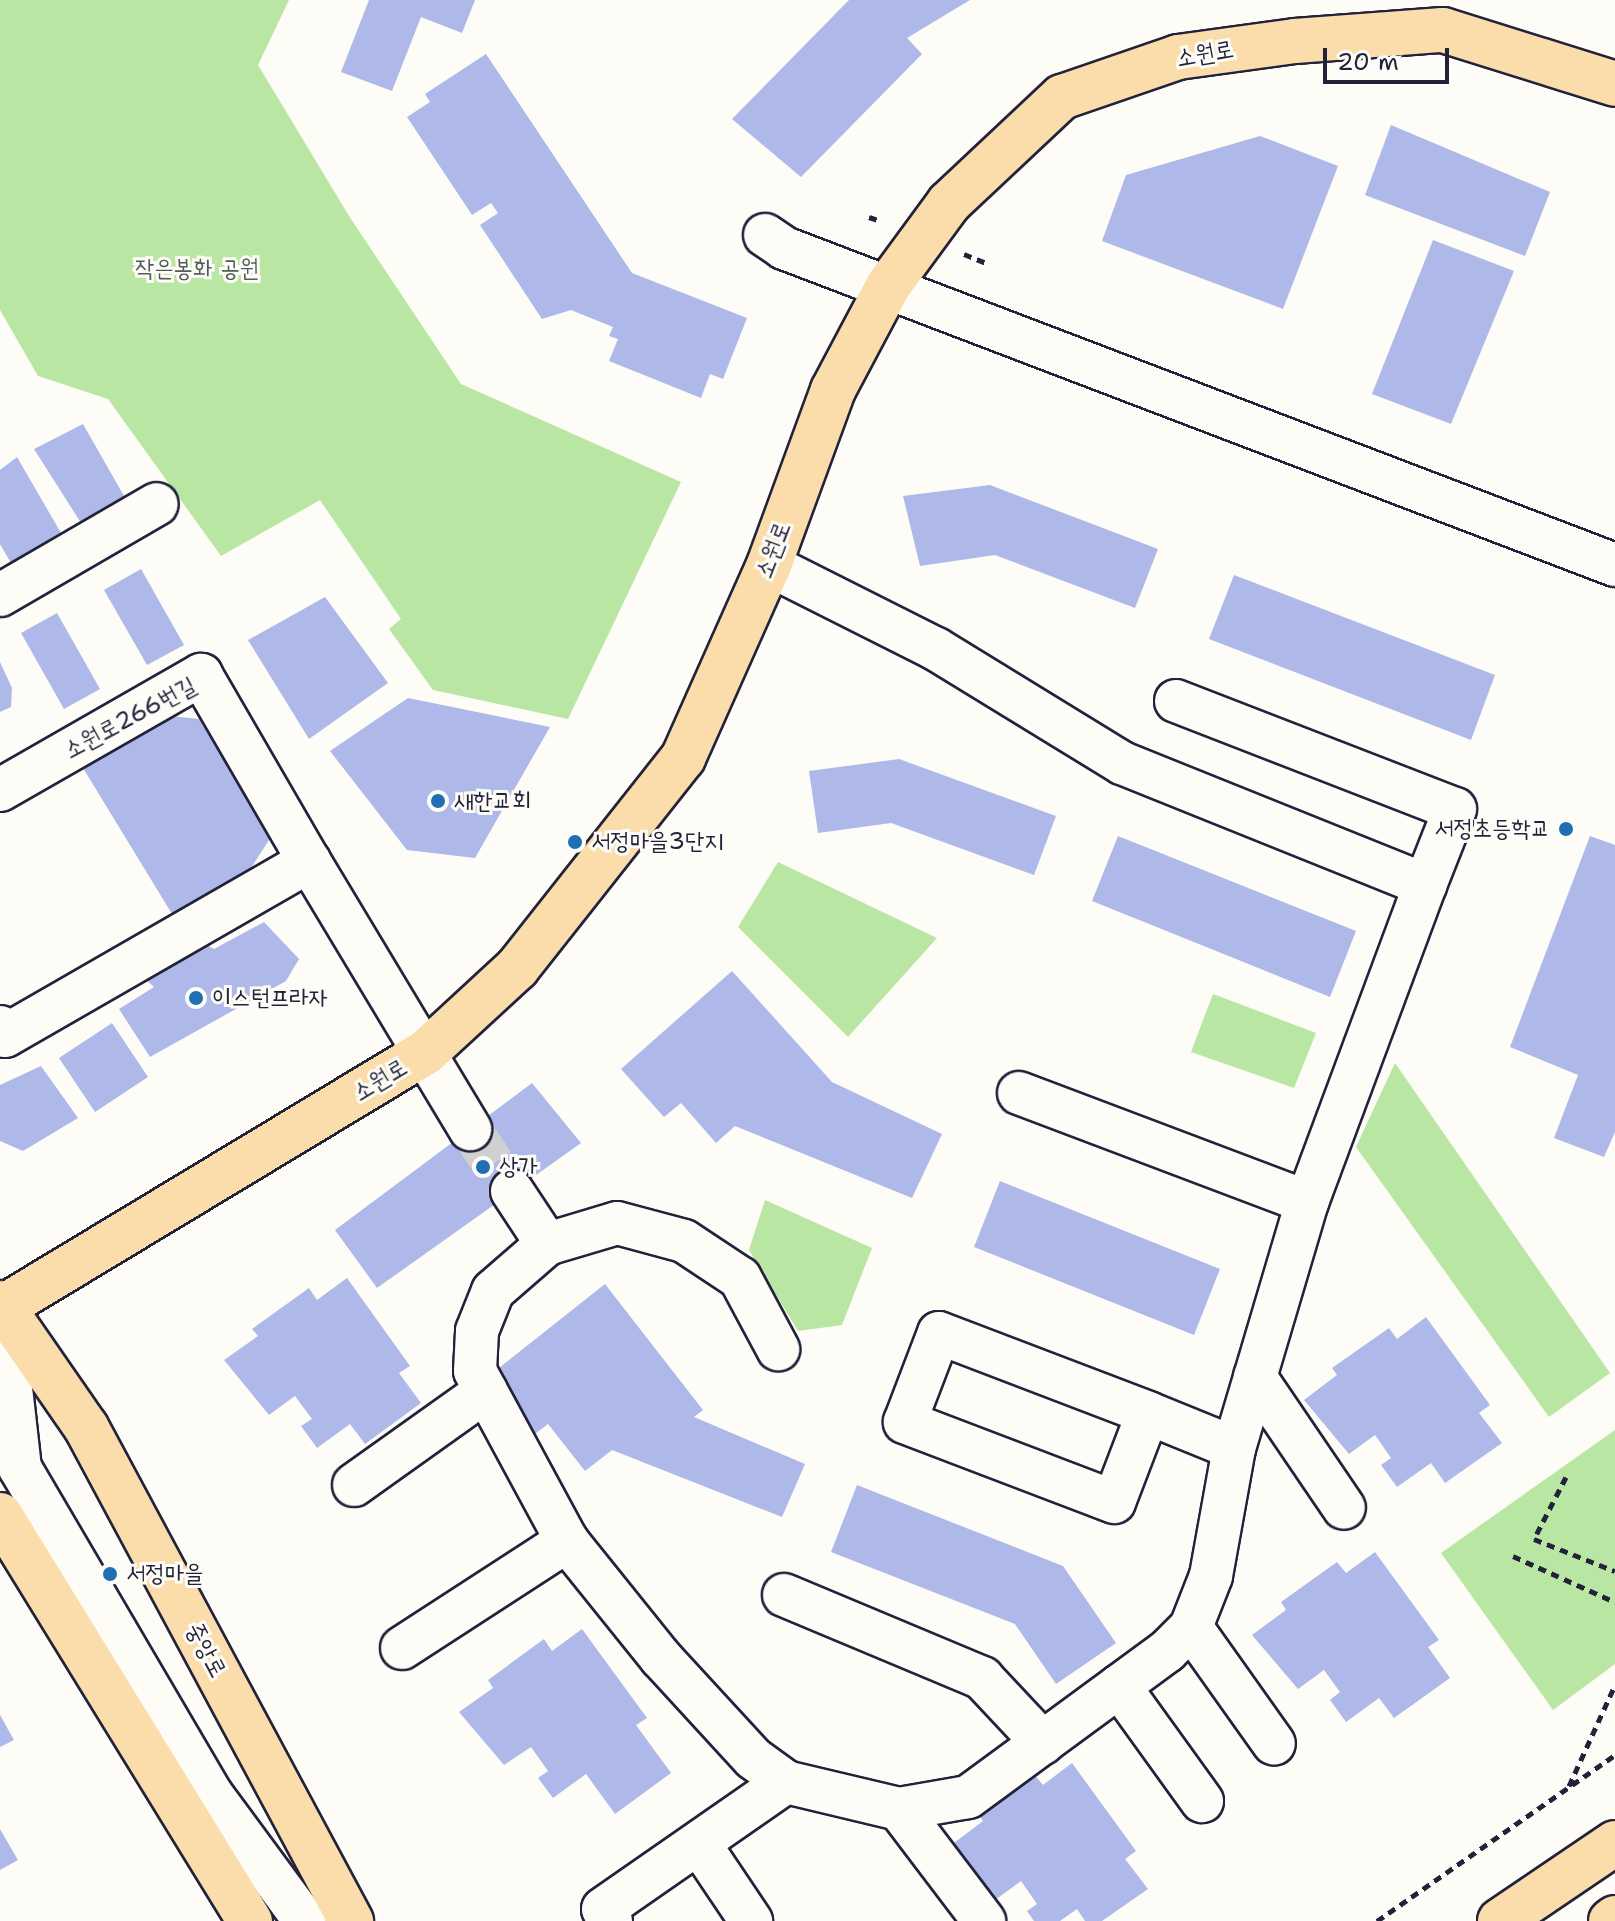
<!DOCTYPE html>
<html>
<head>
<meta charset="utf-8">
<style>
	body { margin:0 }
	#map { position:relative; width:1615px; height:1921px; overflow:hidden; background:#fdfcf7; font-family:"Shantell Sans","Poor Story",sans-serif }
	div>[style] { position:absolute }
	.green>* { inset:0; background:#bae6a3 }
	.building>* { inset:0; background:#aeb9e9 }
	.minor-tunnel>* { height:42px; margin-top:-21px; transform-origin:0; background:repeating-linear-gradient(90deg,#d1d0d1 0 42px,transparent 0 63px) }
	.path>* { height:5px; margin-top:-2.5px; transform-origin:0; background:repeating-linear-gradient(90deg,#22223b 0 8px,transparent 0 14px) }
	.roads { filter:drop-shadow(2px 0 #22223b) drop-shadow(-2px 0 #22223b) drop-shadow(0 2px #22223b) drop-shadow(0 -2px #22223b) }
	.minor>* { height:42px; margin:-21px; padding:0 21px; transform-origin:21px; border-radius:21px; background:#fdfcf7 }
	.major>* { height:44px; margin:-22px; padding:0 22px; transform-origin:22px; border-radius:22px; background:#fbddab }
	.highway>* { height:44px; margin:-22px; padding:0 22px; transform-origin:22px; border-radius:22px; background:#fbddab }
	.dots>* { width:22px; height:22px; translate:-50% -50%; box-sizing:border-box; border:4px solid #fdfcf7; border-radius:50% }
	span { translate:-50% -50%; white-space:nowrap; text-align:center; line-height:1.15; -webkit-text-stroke:6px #fdfcf7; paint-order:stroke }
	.street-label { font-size:24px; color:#22223b }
	.park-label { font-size:24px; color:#505d5a }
	.poi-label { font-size:24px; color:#22223b }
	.left { translate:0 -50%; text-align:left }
	.right { translate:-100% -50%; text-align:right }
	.scale { position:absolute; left:1323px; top:48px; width:126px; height:36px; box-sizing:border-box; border:4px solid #22223b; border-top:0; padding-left:10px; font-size:24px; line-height:28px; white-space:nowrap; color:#22223b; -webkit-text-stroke:6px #fdfcf7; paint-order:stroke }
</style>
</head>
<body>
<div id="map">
	<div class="green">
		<div style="clip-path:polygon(0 0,289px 0,258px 65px,349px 216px,461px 384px,681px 482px,568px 719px,433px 690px,389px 629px,401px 619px,320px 500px,221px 556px,108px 399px,38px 376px,0 310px)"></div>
		<div style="clip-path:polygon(778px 862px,937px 938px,848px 1037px,738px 927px)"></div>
		<div style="clip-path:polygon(1213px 994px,1316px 1033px,1294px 1088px,1191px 1052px)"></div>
		<div style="clip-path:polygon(1395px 1063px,1610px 1373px,1549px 1417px,1356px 1147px)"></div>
		<div style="clip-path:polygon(765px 1200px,872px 1248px,842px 1325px,798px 1331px,749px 1250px)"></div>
		<div style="clip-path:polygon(1615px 1430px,1615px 1664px,1553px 1710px,1441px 1553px)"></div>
	</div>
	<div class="building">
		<div style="clip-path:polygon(369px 0,475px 0,462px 33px,421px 17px,392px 91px,341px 72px)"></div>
		<div style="clip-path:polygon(849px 0,970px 0,907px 38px,922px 54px,801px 177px,732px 119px)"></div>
		<div style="clip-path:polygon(486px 54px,632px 273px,747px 318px,723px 379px,710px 374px,701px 398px,609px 361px,618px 339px,609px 336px,613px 327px,571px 310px,542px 319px,480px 225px,498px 213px,491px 203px,472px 215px,407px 117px,430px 102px,425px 94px)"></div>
		<div style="clip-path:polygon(1391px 125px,1550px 192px,1525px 256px,1365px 195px)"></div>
		<div style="clip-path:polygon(1260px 136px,1338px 166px,1283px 309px,1102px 241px,1126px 175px)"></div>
		<div style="clip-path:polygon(1433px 240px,1514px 271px,1451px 424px,1372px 394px)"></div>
		<div style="clip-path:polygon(83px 424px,128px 503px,83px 526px,34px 449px)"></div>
		<div style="clip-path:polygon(17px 457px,65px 540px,15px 570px,0 544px,0 470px)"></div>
		<div style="clip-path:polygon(990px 485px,1158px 549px,1135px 608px,995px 555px,920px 566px,903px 496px)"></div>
		<div style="clip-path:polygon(141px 569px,184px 645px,147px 665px,104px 590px)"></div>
		<div style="clip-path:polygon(1234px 575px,1495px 675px,1471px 740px,1209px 639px)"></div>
		<div style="clip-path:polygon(325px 597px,388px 683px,309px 739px,248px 640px)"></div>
		<div style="clip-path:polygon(57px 613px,100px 689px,64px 709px,21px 633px)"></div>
		<div style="clip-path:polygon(0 662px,12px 688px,11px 707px,0 712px)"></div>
		<div style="clip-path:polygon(408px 698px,550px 727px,475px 858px,407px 850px,330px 751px)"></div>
		<div style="clip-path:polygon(171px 716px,199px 719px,271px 837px,251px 868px,172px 914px,83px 768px)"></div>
		<div style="clip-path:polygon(899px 759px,1056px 816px,1034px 875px,891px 823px,818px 833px,809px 771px)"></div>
		<div style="clip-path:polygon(1118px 836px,1356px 931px,1330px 997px,1092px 901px)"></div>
		<div style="clip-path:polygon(1590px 836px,1615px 845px,1615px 1132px,1604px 1157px,1554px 1138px,1578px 1075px,1510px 1047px)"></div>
		<div style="clip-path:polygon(264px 922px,299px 959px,286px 981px,150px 1057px,119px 1009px,154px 987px,140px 974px,200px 941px,214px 949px)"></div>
		<div style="clip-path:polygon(732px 971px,832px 1082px,942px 1134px,912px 1198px,735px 1126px,716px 1143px,681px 1103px,664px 1117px,621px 1069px)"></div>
		<div style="clip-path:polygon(112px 1023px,148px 1077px,95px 1112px,59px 1058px)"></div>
		<div style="clip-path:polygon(41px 1066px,78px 1118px,23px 1151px,0 1141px,0 1085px)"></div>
		<div style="clip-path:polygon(532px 1083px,581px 1143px,377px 1288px,335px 1230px)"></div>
		<div style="clip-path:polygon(1000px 1181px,1220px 1269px,1194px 1335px,974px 1247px)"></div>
		<div style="clip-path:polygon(347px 1278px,410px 1366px,399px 1373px,421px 1403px,365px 1444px,350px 1424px,317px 1448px,301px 1426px,312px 1419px,295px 1396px,269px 1415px,224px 1360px,258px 1336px,252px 1329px,309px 1288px,317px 1300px)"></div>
		<div style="clip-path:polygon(605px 1284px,703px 1410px,694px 1417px,805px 1464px,782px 1517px,612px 1450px,585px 1471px,548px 1424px,531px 1437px,485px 1379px)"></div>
		<div style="clip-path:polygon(1426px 1317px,1490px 1405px,1479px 1413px,1502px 1443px,1445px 1483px,1431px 1463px,1397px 1487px,1381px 1465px,1391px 1458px,1375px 1435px,1349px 1454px,1304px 1400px,1337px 1375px,1332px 1368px,1389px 1328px,1397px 1339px)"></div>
		<div style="clip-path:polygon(857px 1485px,1063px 1566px,1116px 1643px,1056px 1684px,1015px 1624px,831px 1552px)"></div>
		<div style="clip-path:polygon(1375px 1552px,1439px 1640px,1428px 1647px,1450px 1678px,1394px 1718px,1379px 1698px,1346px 1722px,1330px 1700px,1340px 1692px,1324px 1670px,1298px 1689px,1252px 1635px,1286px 1610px,1281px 1602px,1337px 1562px,1346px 1573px)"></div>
		<div style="clip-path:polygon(582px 1629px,647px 1718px,636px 1725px,671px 1773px,615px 1814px,586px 1774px,553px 1798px,538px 1778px,548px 1771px,531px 1747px,504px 1765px,459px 1712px,493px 1688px,488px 1680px,544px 1639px,552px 1651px)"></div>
		<div style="clip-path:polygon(0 1715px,14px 1740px,0 1747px)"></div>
		<div style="clip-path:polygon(1072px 1763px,1136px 1851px,1125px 1859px,1148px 1889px,1102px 1921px,1085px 1921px,1077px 1909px,1060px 1921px,1034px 1921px,1027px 1911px,1037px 1904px,1021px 1881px,995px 1900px,950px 1846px,983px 1821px,978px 1814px,1034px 1774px,1043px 1785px)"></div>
		<div style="clip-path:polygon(0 1829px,18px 1860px,0 1870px)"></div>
	</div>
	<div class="minor-tunnel">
		<div style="left:470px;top:1129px;width:75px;rotate:55.9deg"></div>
	</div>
	<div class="path">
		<div style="left:869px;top:217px;width:13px;rotate:18deg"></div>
		<div style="left:964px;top:254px;width:27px;rotate:22deg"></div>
		<div style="left:1566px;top:1477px;width:70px;rotate:117.3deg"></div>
		<div style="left:1534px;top:1539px;width:87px;rotate:21.6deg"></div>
		<div style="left:1513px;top:1556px;width:112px;rotate:24.3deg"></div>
		<div style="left:1569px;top:1786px;width:111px;rotate:-65.5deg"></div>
		<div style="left:1377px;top:1921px;width:290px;rotate:-34.9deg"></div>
	</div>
	<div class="roads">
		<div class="minor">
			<div style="left:765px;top:235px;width:23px;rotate:34deg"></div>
			<div style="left:784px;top:248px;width:889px;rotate:20.88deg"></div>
			<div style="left:769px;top:565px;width:187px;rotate:26.7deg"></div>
			<div style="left:936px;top:649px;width:218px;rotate:31.5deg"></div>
			<div style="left:1122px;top:763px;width:327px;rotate:21.9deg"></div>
			<div style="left:1425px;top:885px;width:338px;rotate:110.4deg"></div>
			<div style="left:1307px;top:1202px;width:257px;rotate:106.5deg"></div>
			<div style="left:1234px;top:1448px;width:130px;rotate:100.2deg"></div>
			<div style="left:1211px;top:1576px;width:55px;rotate:111.4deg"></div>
			<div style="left:1191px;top:1627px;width:34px;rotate:135deg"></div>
			<div style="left:1167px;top:1651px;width:247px;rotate:143.7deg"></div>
			<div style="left:968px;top:1797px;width:70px;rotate:170.1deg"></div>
			<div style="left:899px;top:1809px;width:116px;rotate:-166.6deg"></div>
			<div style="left:786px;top:1782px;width:41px;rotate:-144deg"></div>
			<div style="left:753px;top:1758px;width:136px;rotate:-132.6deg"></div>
			<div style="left:661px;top:1658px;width:150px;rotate:-128.8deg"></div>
			<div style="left:567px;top:1541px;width:193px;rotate:-118.4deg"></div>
			<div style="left:475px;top:1371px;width:40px;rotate:-87.1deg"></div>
			<div style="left:477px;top:1331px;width:43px;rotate:-68.2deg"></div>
			<div style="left:493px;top:1291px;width:72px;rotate:-41deg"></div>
			<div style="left:547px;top:1244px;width:73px;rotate:-16.7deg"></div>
			<div style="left:617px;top:1223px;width:69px;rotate:15deg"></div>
			<div style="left:684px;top:1241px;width:67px;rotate:33.5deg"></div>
			<div style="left:740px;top:1278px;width:81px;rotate:61.8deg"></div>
			<div style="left:0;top:595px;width:181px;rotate:-30.1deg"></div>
			<div style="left:1176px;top:701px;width:299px;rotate:21.2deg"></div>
			<div style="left:1455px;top:809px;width:82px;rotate:111.5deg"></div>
			<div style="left:0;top:790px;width:232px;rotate:-29.8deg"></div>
			<div style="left:201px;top:675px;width:215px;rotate:59.9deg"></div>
			<div style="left:0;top:1027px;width:10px;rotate:61deg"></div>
			<div style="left:5px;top:1036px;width:351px;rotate:-29.9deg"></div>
			<div style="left:309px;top:861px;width:313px;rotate:59deg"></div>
			<div style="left:1019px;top:1093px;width:308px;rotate:20.7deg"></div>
			<div style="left:512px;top:1191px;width:64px;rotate:56.6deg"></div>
			<div style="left:2px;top:1308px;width:161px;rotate:83.6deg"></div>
			<div style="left:20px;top:1468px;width:379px;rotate:59.6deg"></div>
			<div style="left:212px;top:1795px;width:157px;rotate:53.6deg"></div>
			<div style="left:1255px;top:1377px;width:158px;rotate:55.8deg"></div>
			<div style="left:1148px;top:1413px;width:95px;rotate:110.9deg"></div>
			<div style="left:1114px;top:1502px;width:224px;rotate:-159.1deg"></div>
			<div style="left:905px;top:1422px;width:95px;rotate:-69.1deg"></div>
			<div style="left:939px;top:1333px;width:224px;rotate:20.9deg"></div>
			<div style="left:1148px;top:1413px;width:93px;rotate:22.1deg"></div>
			<div style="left:354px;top:1485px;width:162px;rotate:-35.5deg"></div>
			<div style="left:784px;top:1595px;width:215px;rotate:22.7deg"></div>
			<div style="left:982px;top:1678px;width:89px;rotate:46.8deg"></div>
			<div style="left:1191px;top:1627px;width:143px;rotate:54.6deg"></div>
			<div style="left:402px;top:1648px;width:197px;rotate:-33deg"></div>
			<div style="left:1119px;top:1686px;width:142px;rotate:54.2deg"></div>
			<div style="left:899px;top:1809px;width:141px;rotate:52.8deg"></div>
			<div style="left:700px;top:1845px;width:92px;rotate:56.1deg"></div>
			<div style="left:611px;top:1921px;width:14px;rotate:-124deg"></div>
			<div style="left:603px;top:1909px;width:223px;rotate:-34.8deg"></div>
		</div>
		<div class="major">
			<div style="left:0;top:1303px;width:151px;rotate:55.3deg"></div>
			<div style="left:86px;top:1427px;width:561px;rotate:61.79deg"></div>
			<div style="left:0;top:1309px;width:498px;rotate:-31.1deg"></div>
			<div style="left:426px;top:1052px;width:124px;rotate:-42.7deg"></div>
			<div style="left:517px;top:968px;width:268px;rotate:-51.7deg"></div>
			<div style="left:683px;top:758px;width:211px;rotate:-66deg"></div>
			<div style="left:769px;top:565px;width:186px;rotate:-69.9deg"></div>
			<div style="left:833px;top:390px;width:118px;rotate:-62.1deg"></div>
			<div style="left:888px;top:286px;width:103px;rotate:-53.7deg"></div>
			<div style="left:949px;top:203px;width:155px;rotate:-43.2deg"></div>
			<div style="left:1062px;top:97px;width:123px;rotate:-19deg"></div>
			<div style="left:1178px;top:57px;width:118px;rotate:-7.8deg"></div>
			<div style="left:1295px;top:41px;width:148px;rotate:-4.3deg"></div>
			<div style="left:1443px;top:30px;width:180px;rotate:17.4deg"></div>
			<div style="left:0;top:1515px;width:477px;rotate:58.4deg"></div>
		</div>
		<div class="highway">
			<div style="left:1500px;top:1921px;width:139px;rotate:-34.1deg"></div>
			<div style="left:1611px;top:1921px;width:5px;rotate:-37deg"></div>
		</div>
	</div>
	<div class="dots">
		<div style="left:438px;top:801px;background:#1f6fb2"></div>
		<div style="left:1566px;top:829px;background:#1f6fb2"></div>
		<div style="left:575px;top:842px;background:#1f6fb2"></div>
		<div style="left:196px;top:998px;background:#1f6fb2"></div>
		<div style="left:483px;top:1167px;background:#1f6fb2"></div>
		<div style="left:110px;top:1574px;background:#1f6fb2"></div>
	</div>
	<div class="street-label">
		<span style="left:1205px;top:54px;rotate:-10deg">소원로</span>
		<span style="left:773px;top:550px;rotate:-69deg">소원로</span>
		<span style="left:130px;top:718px;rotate:-28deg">소원로266번길</span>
		<span style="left:380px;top:1080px;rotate:-31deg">소원로</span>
		<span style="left:206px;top:1650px;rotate:62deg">중앙로</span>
	</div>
	<div class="park-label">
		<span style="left:197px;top:269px">작은봉화 공원</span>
	</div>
	<div class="poi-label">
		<span class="left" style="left:454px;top:801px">새한교회</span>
		<span class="right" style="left:1550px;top:829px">서정초등학교</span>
		<span class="left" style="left:591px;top:842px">서정마을3단지</span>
		<span class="left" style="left:212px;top:998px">이스턴프라자</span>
		<span class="left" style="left:499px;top:1167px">상가</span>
		<span class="left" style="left:126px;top:1574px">서정마을</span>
	</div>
	<div class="scale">20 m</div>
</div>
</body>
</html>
